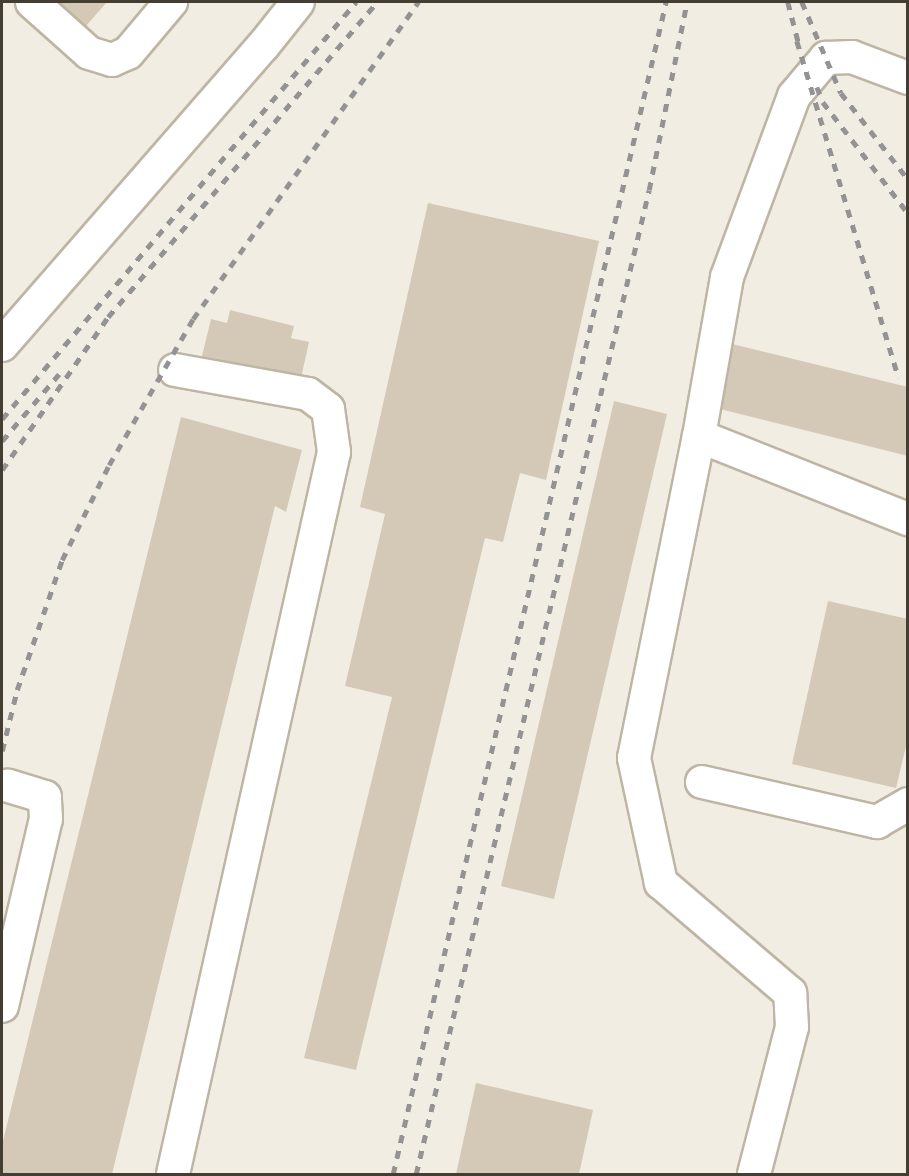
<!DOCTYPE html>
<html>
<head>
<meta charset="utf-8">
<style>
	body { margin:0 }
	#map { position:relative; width:909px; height:1176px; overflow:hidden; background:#f2ede2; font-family:"Sofia Sans Condensed",sans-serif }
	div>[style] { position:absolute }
	.building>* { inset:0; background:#d4c9b7 }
	.roads { filter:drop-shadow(2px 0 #beb5a4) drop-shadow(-2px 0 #beb5a4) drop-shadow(0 2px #beb5a4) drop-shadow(0 -2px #beb5a4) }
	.minor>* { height:32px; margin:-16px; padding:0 16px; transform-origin:16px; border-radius:16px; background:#fff }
	.rail>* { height:4.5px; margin-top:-2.25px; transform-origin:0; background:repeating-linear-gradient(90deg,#939393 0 8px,transparent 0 16px) }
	span { translate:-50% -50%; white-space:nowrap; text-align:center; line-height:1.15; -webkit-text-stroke:5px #fff; paint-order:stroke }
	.frame { position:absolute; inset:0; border:3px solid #443d32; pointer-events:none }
</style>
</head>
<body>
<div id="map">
	<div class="building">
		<div style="clip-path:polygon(58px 2px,107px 2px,86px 26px)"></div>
		<div style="clip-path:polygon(428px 203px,599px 241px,546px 480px,520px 473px,503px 542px,485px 538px,356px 1070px,304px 1058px,392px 697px,345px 686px,385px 514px,360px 507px)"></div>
		<div style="clip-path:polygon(230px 310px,294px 326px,291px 338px,309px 342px,299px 387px,200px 364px,211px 319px,227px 323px)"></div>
		<div style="clip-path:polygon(732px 344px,908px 387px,908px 456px,716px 408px)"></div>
		<div style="clip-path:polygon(614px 401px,667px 414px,554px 899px,501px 886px)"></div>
		<div style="clip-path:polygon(181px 417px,302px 450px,286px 512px,275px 506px,112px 1174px,2px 1174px,2px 1145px)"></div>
		<div style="clip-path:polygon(828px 601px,908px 619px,908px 738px,896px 788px,792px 764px)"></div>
		<div style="clip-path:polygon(476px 1083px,593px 1110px,579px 1174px,456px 1174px)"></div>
	</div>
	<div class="roads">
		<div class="minor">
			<div style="left:32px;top:2px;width:76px;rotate:41.8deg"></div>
			<div style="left:89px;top:53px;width:24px;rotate:17deg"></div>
			<div style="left:112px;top:60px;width:17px;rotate:-24deg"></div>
			<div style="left:128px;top:53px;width:67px;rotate:-49.9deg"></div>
			<div style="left:2px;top:345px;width:397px;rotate:-48.9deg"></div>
			<div style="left:263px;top:46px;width:56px;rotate:-51.5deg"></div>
			<div style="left:699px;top:436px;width:161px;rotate:-80deg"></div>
			<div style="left:727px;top:277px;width:193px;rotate:-69.7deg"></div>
			<div style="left:794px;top:96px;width:50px;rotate:-49.9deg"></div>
			<div style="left:826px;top:58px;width:26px;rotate:-2deg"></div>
			<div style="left:852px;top:57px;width:60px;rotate:20.6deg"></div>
			<div style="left:702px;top:782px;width:180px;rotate:12.9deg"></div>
			<div style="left:877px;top:822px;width:36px;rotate:-30deg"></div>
			<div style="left:2px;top:1006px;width:192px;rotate:-76.8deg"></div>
			<div style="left:46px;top:819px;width:22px;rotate:-93deg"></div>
			<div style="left:45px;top:797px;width:39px;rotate:-163deg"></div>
			<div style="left:173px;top:1174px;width:740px;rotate:-77.43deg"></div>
			<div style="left:334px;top:452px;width:43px;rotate:-97.9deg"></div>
			<div style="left:328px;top:409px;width:25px;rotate:-143deg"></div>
			<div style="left:308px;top:394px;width:135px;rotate:-169.8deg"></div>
			<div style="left:754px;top:1174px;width:152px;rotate:-75.5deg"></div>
			<div style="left:792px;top:1027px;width:34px;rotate:-93deg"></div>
			<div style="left:790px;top:993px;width:170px;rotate:-139.5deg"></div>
			<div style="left:661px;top:883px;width:128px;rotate:-102.2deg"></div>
			<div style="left:634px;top:758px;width:328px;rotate:-78.6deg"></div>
			<div style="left:699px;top:436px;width:225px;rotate:21.7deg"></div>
		</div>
	</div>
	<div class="rail">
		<div style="left:788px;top:2px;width:48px;rotate:75.4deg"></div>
		<div style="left:802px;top:2px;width:99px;rotate:66.8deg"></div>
		<div style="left:841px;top:93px;width:109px;rotate:52.1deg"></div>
		<div style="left:797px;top:41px;width:352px;rotate:73.2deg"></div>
		<div style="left:817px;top:87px;width:16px;rotate:68deg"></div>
		<div style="left:823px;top:102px;width:140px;rotate:52.6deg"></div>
		<div style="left:2px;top:419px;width:547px;rotate:-49.67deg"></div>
		<div style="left:2px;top:441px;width:88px;rotate:-49.6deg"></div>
		<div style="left:2px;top:470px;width:186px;rotate:-55.3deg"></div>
		<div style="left:108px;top:317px;width:414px;rotate:-49.5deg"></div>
		<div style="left:2px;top:751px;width:63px;rotate:-76.2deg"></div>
		<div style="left:17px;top:690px;width:138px;rotate:-70.9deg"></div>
		<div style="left:62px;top:560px;width:106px;rotate:-63.7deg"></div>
		<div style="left:109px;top:465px;width:168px;rotate:-60.1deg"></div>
		<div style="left:193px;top:319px;width:389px;rotate:-54.6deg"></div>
		<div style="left:393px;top:1174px;width:1203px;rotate:-76.89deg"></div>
		<div style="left:416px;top:1174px;width:1011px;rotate:-76.68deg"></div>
		<div style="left:649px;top:190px;width:192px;rotate:-78.6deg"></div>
	</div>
	<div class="frame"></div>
</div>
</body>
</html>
